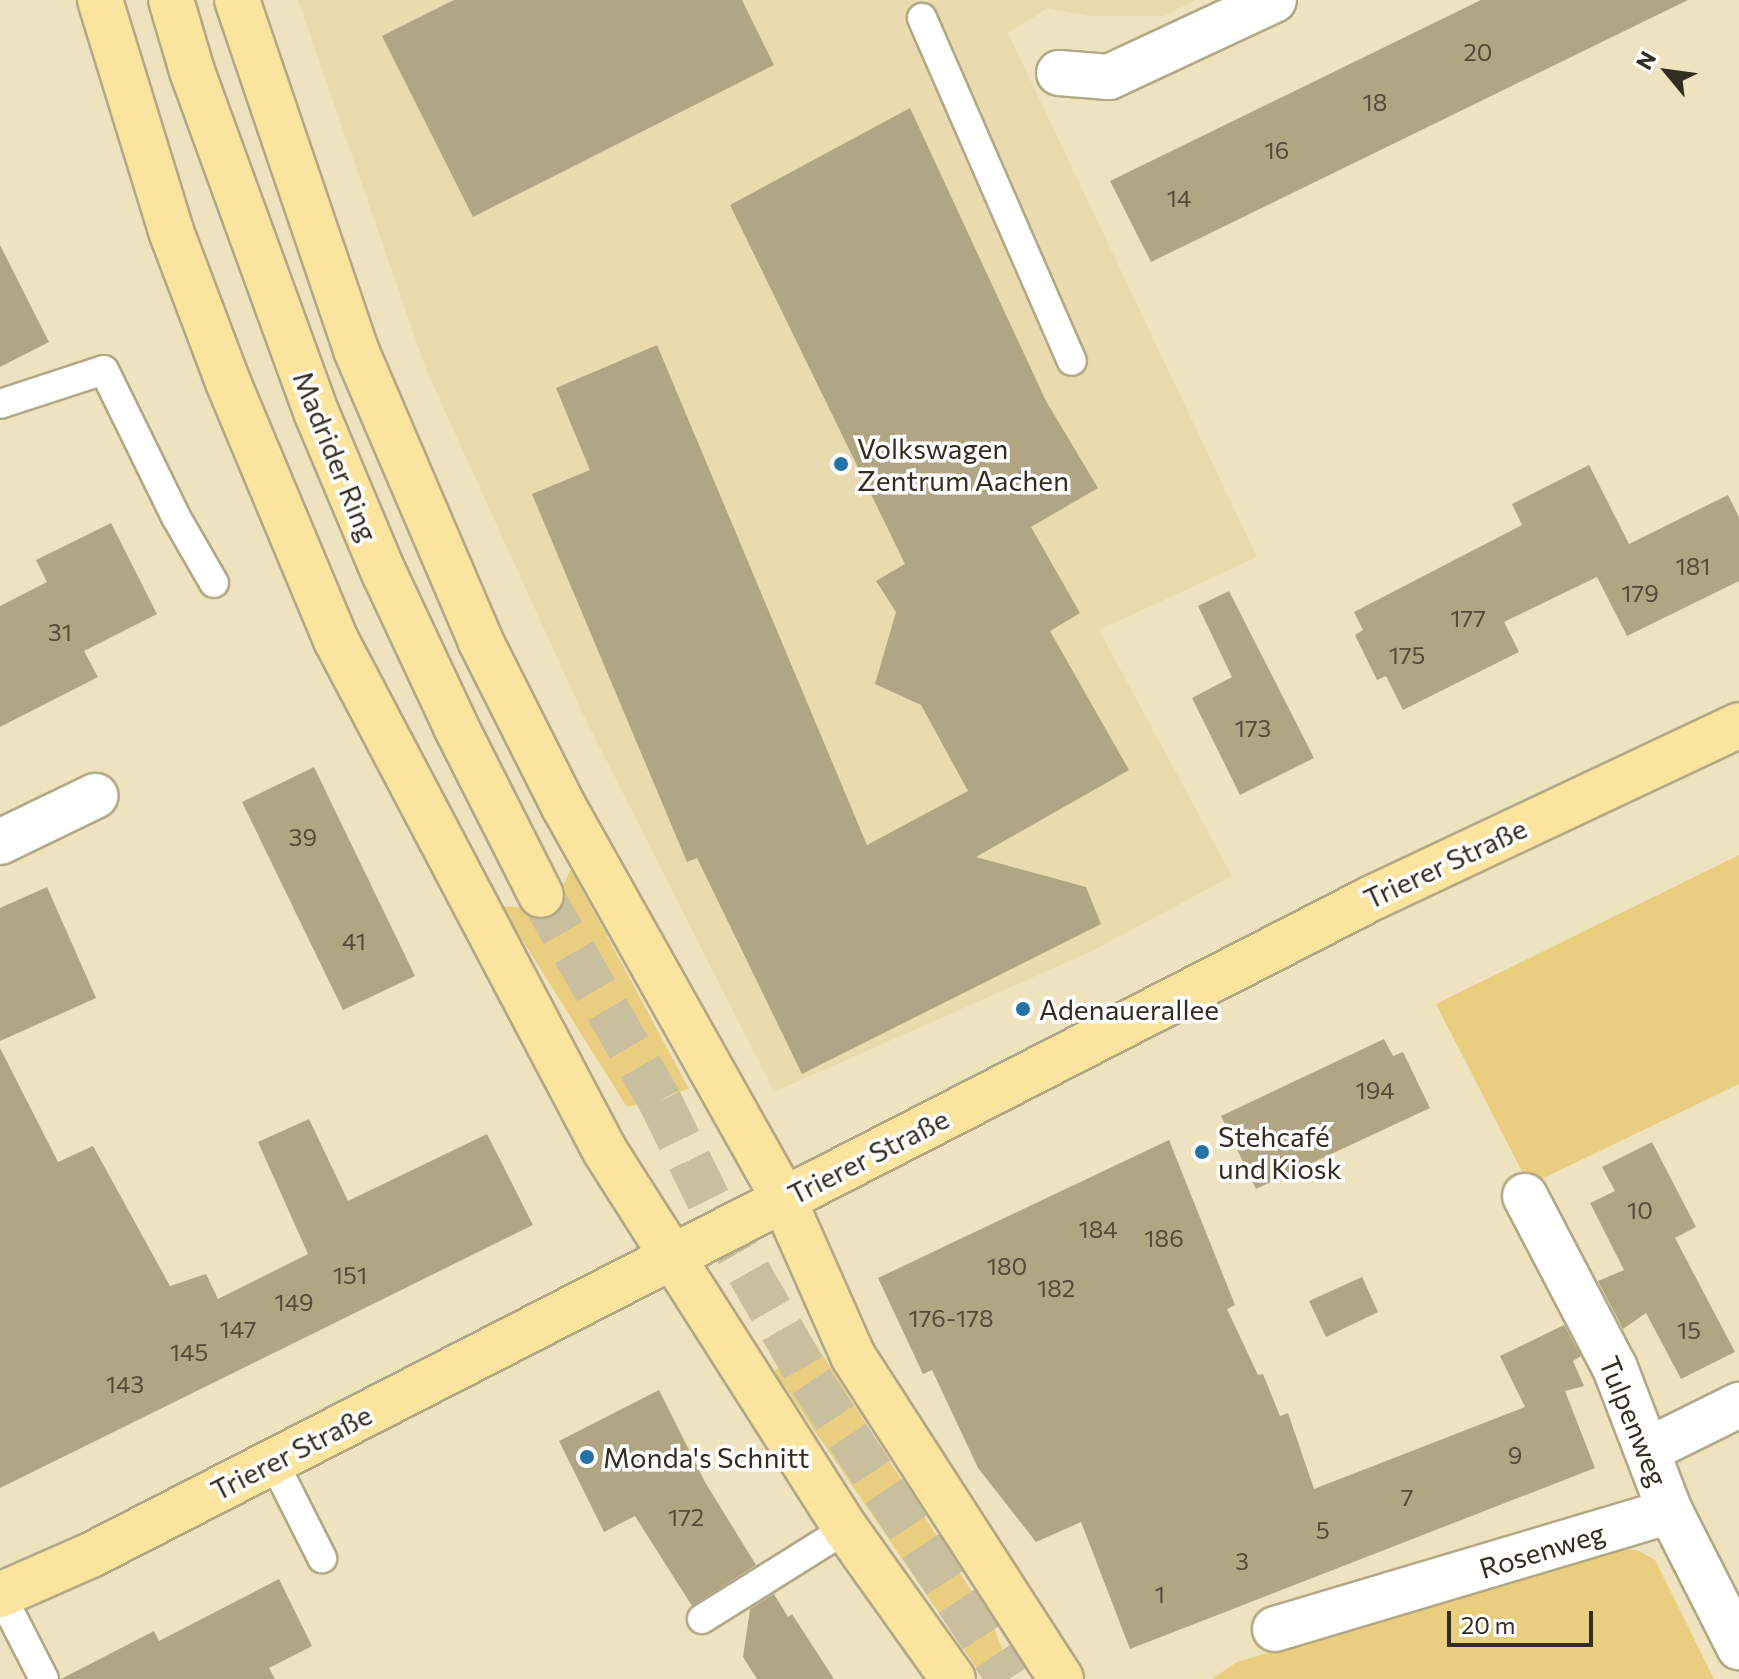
<!DOCTYPE html>
<html>
<head>
<meta charset="utf-8">
<style>
	body { margin:0 }
	#map { position:relative; width:1739px; height:1679px; overflow:hidden; background:#efe3bf; font-family:Commissioner,sans-serif }
	div>[style] { position:absolute }
	.built>* { inset:0; background:#e9dbaf }
	.green>* { inset:0; background:#e8ce7e }
	.building>* { inset:0; background:#b1a683 }
	.primary-tunnel>* { height:44px; margin-top:-22px; transform-origin:0; background:repeating-linear-gradient(90deg,#c9bf9f 0 44px,transparent 0 66px) }
	.roads { filter:drop-shadow(2px 0 #b3a886) drop-shadow(-2px 0 #b3a886) drop-shadow(0 2px #b3a886) drop-shadow(0 -2px #b3a886) }
	.lane>* { height:28px; margin:-14px; padding:0 14px; transform-origin:14px; border-radius:14px; background:#fff }
	.street>* { height:44px; margin:-22px; padding:0 22px; transform-origin:22px; border-radius:22px; background:#fff }
	.primary>* { height:44px; margin:-22px; padding:0 22px; transform-origin:22px; border-radius:22px; background:#fae49e }
	.dots>* { width:22px; height:22px; translate:-50% -50%; box-sizing:border-box; border:4px solid #fff; border-radius:50% }
	span { translate:-50% -50%; white-space:nowrap; text-align:center; line-height:1.15; -webkit-text-stroke:7px #fff; paint-order:stroke }
	.number-label { font-size:24px; color:#524b38 }
	.number-label span { -webkit-text-stroke-width:0 }
	.poi-label { font-size:28px; color:#322d1f }
	.left { translate:0 -50%; text-align:left }
	.street-label { font-size:28px; color:#322d1f }
	.north { position:absolute; left:1627px; top:32px; width:80px; height:80px; -webkit-text-stroke:6px #fff; paint-order:stroke; rotate:299deg; font-size:22px; font-weight:700; line-height:32px; text-align:center; color:#322d1f }
	.north::after { content:''; display:block; margin:auto; width:28px; height:36px; background:#322d1f; clip-path:polygon(50% 0,100% 100%,50% 72%,0 100%) }
	.scale { position:absolute; left:1447px; top:1611px; width:146px; height:36px; box-sizing:border-box; border:4px solid #322d1f; border-top:0; padding-left:10px; font-size:24px; line-height:28px; white-space:nowrap; color:#322d1f; -webkit-text-stroke:6px #fff; paint-order:stroke }
</style>
</head>
<body>
<div id="map">
	<div class="built">
		<div style="clip-path:polygon(298px 0,1196px 0,1164px 16px,1088px 16px,1048px 8px,1008px 33px,1257px 557px,1099px 630px,1232px 876px,1090px 952px,774px 1092px,581px 710px,427px 372px)"></div>
	</div>
	<div class="green">
		<div style="clip-path:polygon(1739px 855px,1739px 1084px,1529px 1185px,1436px 1004px)"></div>
		<div style="clip-path:polygon(571px 869px,689px 1089px,627px 1107px,501px 906px,525px 908px,560px 892px)"></div>
		<div style="clip-path:polygon(817px 1346px,994px 1627px,1007px 1662px,995px 1677px,980px 1673px,774px 1371px)"></div>
		<div style="clip-path:polygon(1622px 1548px,1639px 1551px,1655px 1560px,1714px 1679px,1212px 1679px,1237px 1662px)"></div>
	</div>
	<div class="building">
		<div style="clip-path:polygon(454px 0,742px 0,774px 65px,473px 217px,382px 36px)"></div>
		<div style="clip-path:polygon(1481px 0,1688px 0,1151px 262px,1110px 181px)"></div>
		<div style="clip-path:polygon(910px 108px,1046px 401px,1098px 488px,1031px 527px,1080px 613px,1050px 631px,1129px 770px,976px 857px,1086px 887px,1101px 924px,802px 1074px,697px 858px,687px 862px,532px 494px,590px 470px,556px 388px,657px 345px,867px 845px,968px 791px,921px 705px,875px 684px,896px 612px,876px 581px,905px 564px,730px 205px)"></div>
		<div style="clip-path:polygon(0 245px,49px 342px,0 367px)"></div>
		<div style="clip-path:polygon(1589px 465px,1629px 544px,1728px 495px,1739px 517px,1739px 581px,1627px 636px,1597px 577px,1504px 622px,1519px 652px,1403px 710px,1386px 676px,1377px 680px,1355px 635px,1363px 630px,1354px 612px,1522px 525px,1512px 504px)"></div>
		<div style="clip-path:polygon(111px 523px,157px 614px,84px 651px,98px 677px,0 727px,0 606px,47px 582px,36px 560px)"></div>
		<div style="clip-path:polygon(1229px 591px,1314px 758px,1240px 795px,1192px 698px,1232px 677px,1198px 606px)"></div>
		<div style="clip-path:polygon(314px 767px,415px 976px,343px 1010px,242px 802px)"></div>
		<div style="clip-path:polygon(47px 887px,96px 998px,0 1041px,0 908px)"></div>
		<div style="clip-path:polygon(1384px 1039px,1393px 1056px,1403px 1052px,1430px 1108px,1256px 1189px,1221px 1116px)"></div>
		<div style="clip-path:polygon(0 1048px,58px 1162px,93px 1146px,170px 1286px,206px 1274px,218px 1299px,308px 1254px,258px 1142px,309px 1119px,348px 1201px,487px 1134px,533px 1225px,0 1488px)"></div>
		<div style="clip-path:polygon(1169px 1140px,1235px 1305px,1227px 1309px,1258px 1375px,1263px 1374px,1280px 1416px,1288px 1413px,1314px 1489px,1525px 1407px,1500px 1356px,1564px 1325px,1581px 1356px,1573px 1361px,1584px 1386px,1565px 1391px,1595px 1468px,1130px 1649px,1081px 1522px,1036px 1542px,978px 1468px,932px 1370px,923px 1374px,878px 1278px)"></div>
		<div style="clip-path:polygon(1652px 1142px,1696px 1227px,1675px 1238px,1735px 1352px,1681px 1379px,1646px 1313px,1623px 1329px,1598px 1281px,1624px 1270px,1590px 1203px,1615px 1191px,1602px 1167px)"></div>
		<div style="clip-path:polygon(1362px 1277px,1378px 1312px,1326px 1337px,1309px 1301px)"></div>
		<div style="clip-path:polygon(659px 1390px,705px 1482px,756px 1565px,692px 1606px,635px 1516px,604px 1532px,559px 1441px)"></div>
		<div style="clip-path:polygon(279px 1579px,312px 1646px,269px 1668px,275px 1679px,61px 1679px,154px 1631px,159px 1641px)"></div>
		<div style="clip-path:polygon(774px 1594px,788px 1617px,792px 1614px,834px 1679px,757px 1679px,743px 1657px,750px 1609px)"></div>
	</div>
	<div class="primary-tunnel">
		<div style="left:541px;top:895px;width:238px;rotate:60deg"></div>
		<div style="left:660px;top:1101px;width:127px;rotate:63.8deg"></div>
		<div style="left:716px;top:1215px;width:191px;rotate:60.2deg"></div>
		<div style="left:811px;top:1381px;width:358px;rotate:56.4deg"></div>
	</div>
	<div class="roads">
		<div class="lane">
			<div style="left:922px;top:18px;width:374px;rotate:66.4deg"></div>
			<div style="left:0;top:404px;width:109px;rotate:-18.1deg"></div>
			<div style="left:104px;top:370px;width:164px;rotate:63.9deg"></div>
			<div style="left:176px;top:517px;width:76px;rotate:60.1deg"></div>
			<div style="left:273px;top:1461px;width:109px;rotate:63.2deg"></div>
			<div style="left:1px;top:1595px;width:94px;rotate:62.9deg"></div>
			<div style="left:702px;top:1619px;width:170px;rotate:-32deg"></div>
		</div>
		<div class="street">
			<div style="left:1059px;top:73px;width:50px;rotate:4.6deg"></div>
			<div style="left:1109px;top:77px;width:182px;rotate:-25deg"></div>
			<div style="left:0;top:842px;width:106px;rotate:-25.8deg"></div>
			<div style="left:1525px;top:1196px;width:194px;rotate:62.4deg"></div>
			<div style="left:1615px;top:1368px;width:153px;rotate:69deg"></div>
			<div style="left:1670px;top:1511px;width:153px;rotate:63.1deg"></div>
			<div style="left:1648px;top:1450px;width:102px;rotate:-26.3deg"></div>
			<div style="left:1275px;top:1629px;width:412px;rotate:-16.6deg"></div>
		</div>
		<div class="primary">
			<div style="left:100px;top:0;width:242px;rotate:72.9deg"></div>
			<div style="left:171px;top:231px;width:161px;rotate:69.3deg"></div>
			<div style="left:228px;top:382px;width:280px;rotate:67.3deg"></div>
			<div style="left:336px;top:640px;width:577px;rotate:62.24deg"></div>
			<div style="left:605px;top:1151px;width:448px;rotate:57.5deg"></div>
			<div style="left:846px;top:1529px;width:184px;rotate:54.5deg"></div>
			<div style="left:171px;top:0;width:74px;rotate:73.5deg"></div>
			<div style="left:192px;top:71px;width:365px;rotate:70deg"></div>
			<div style="left:317px;top:414px;width:173px;rotate:67.2deg"></div>
			<div style="left:384px;top:573px;width:170px;rotate:64.9deg"></div>
			<div style="left:456px;top:727px;width:188px;rotate:63.2deg"></div>
			<div style="left:237px;top:0;width:370px;rotate:71.2deg"></div>
			<div style="left:356px;top:350px;width:315px;rotate:66.8deg"></div>
			<div style="left:480px;top:640px;width:187px;rotate:63.3deg"></div>
			<div style="left:564px;top:807px;width:448px;rotate:60.7deg"></div>
			<div style="left:783px;top:1198px;width:173px;rotate:66.1deg"></div>
			<div style="left:853px;top:1356px;width:384px;rotate:57.2deg"></div>
			<div style="left:0;top:1595px;width:99px;rotate:-23.7deg"></div>
			<div style="left:91px;top:1555px;width:1440px;rotate:-27.15deg"></div>
			<div style="left:1372px;top:898px;width:406px;rotate:-25.2deg"></div>
		</div>
	</div>
	<div class="dots">
		<div style="left:841px;top:464px;background:#2572a5"></div>
		<div style="left:1023px;top:1009px;background:#2572a5"></div>
		<div style="left:1202px;top:1152px;background:#2572a5"></div>
		<div style="left:587px;top:1457px;background:#2572a5"></div>
	</div>
	<div class="number-label">
		<span style="left:1478px;top:52px">20</span>
		<span style="left:1375px;top:102px">18</span>
		<span style="left:1277px;top:150px">16</span>
		<span style="left:1179px;top:198px">14</span>
		<span style="left:1693px;top:566px">181</span>
		<span style="left:1640px;top:593px">179</span>
		<span style="left:1468px;top:618px">177</span>
		<span style="left:60px;top:632px">31</span>
		<span style="left:1407px;top:655px">175</span>
		<span style="left:1253px;top:728px">173</span>
		<span style="left:303px;top:837px">39</span>
		<span style="left:354px;top:941px">41</span>
		<span style="left:1375px;top:1090px">194</span>
		<span style="left:1640px;top:1210px">10</span>
		<span style="left:1098px;top:1229px">184</span>
		<span style="left:1164px;top:1238px">186</span>
		<span style="left:1007px;top:1266px">180</span>
		<span style="left:350px;top:1275px">151</span>
		<span style="left:1056px;top:1288px">182</span>
		<span style="left:294px;top:1302px">149</span>
		<span style="left:951px;top:1318px">176-178</span>
		<span style="left:238px;top:1329px">147</span>
		<span style="left:1689px;top:1330px">15</span>
		<span style="left:189px;top:1352px">145</span>
		<span style="left:125px;top:1384px">143</span>
		<span style="left:1515px;top:1455px">9</span>
		<span style="left:1407px;top:1497px">7</span>
		<span style="left:686px;top:1517px">172</span>
		<span style="left:1323px;top:1530px">5</span>
		<span style="left:1242px;top:1561px">3</span>
		<span style="left:1160px;top:1594px">1</span>
	</div>
	<div class="poi-label">
		<span class="left" style="left:857px;top:464px">Volkswagen<br>Zentrum Aachen</span>
		<span class="left" style="left:1039px;top:1009px">Adenauerallee</span>
		<span class="left" style="left:1218px;top:1152px">Stehcafé<br>und Kiosk</span>
		<span class="left" style="left:603px;top:1457px">Monda's Schnitt</span>
	</div>
	<div class="street-label">
		<span style="left:336px;top:456px;rotate:68deg">Madrider Ring</span>
		<span style="left:1445px;top:863px;rotate:-25deg">Trierer Straße</span>
		<span style="left:868px;top:1156px;rotate:-27deg">Trierer Straße</span>
		<span style="left:1634px;top:1421px;rotate:68deg">Tulpenweg</span>
		<span style="left:291px;top:1452px;rotate:-27deg">Trierer Straße</span>
		<span style="left:1542px;top:1550px;rotate:-17deg">Rosenweg</span>
	</div>
	<div class="north">N</div>
	<div class="scale">20 m</div>
</div>
</body>
</html>
